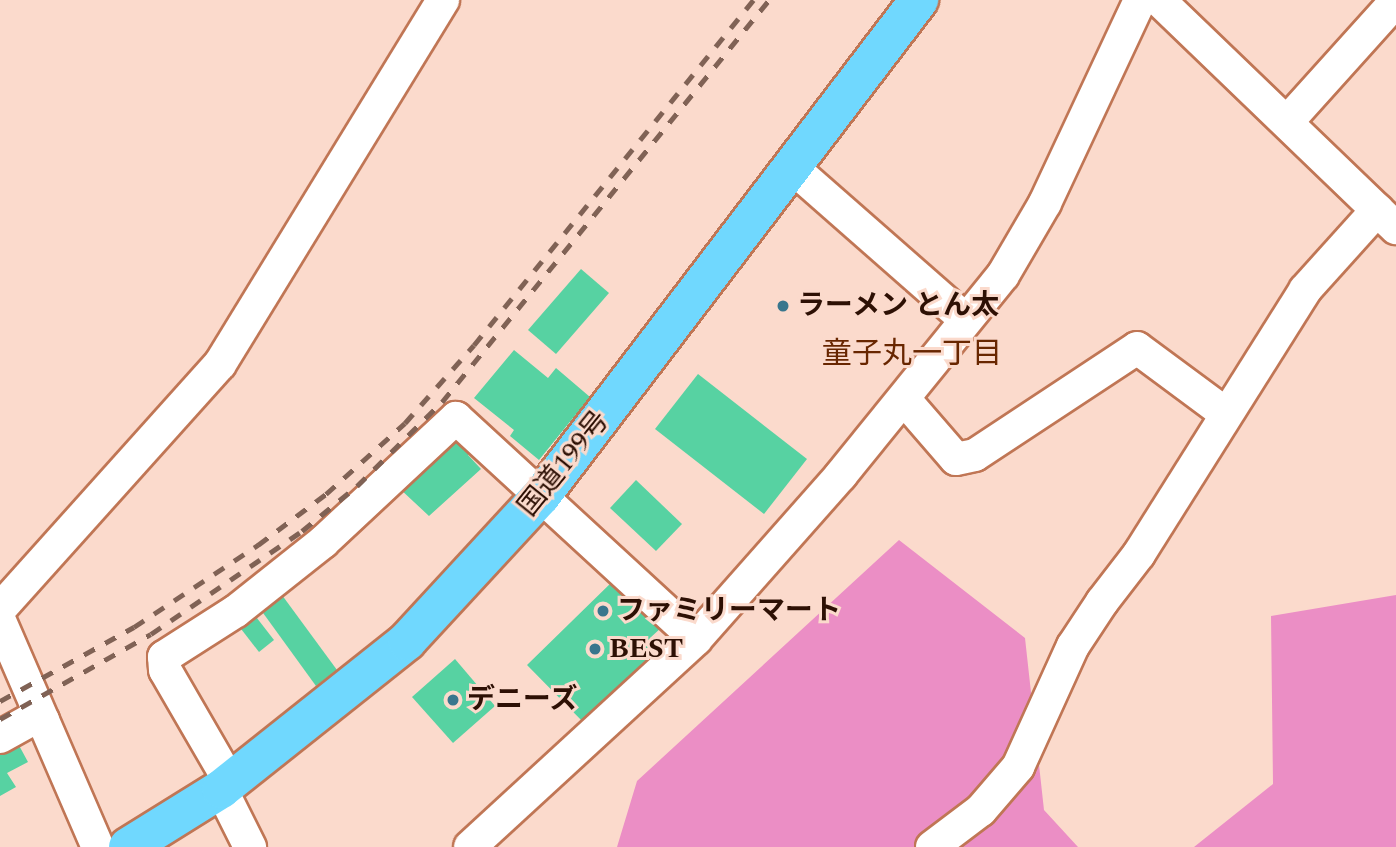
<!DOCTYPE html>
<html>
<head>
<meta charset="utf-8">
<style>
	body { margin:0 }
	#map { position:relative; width:1396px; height:847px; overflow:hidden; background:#fbdacc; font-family:Spectral,"Noto Sans JP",serif }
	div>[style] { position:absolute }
	.forest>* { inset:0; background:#eb8ec5 }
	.building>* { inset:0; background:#57d2a2 }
	.roads { filter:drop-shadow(2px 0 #c07655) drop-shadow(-2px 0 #c07655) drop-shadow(0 2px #c07655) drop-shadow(0 -2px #c07655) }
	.minor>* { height:32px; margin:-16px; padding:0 16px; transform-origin:16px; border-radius:16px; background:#fff }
	.highway>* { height:38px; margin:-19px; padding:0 19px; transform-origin:19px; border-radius:19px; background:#70d8fe }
	.rail>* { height:5px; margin-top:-2.5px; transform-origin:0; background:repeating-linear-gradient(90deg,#806255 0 12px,transparent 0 24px) }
	.dots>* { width:19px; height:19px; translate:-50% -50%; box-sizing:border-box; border:4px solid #fbdacc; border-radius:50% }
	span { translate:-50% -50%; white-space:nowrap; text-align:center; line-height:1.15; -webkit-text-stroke:6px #fbdacc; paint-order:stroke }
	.poi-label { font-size:28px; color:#2d1004; font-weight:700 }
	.left { translate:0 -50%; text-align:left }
	.street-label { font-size:28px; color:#2d1004 }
	.neighbourhood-label { font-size:30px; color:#682600 }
</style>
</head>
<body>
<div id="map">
	<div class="forest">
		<div style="clip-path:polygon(899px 540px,1025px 638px,1044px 810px,1078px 847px,617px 847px,637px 781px)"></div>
		<div style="clip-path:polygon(1396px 595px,1396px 847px,1194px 847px,1273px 784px,1271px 616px)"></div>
	</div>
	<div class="building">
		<div style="clip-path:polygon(581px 269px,609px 293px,556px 354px,528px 330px)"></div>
		<div style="clip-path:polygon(514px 350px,548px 378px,556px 368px,590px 397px,539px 460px,510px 436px,514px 430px,474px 398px)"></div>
		<div style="clip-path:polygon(698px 374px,807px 459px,764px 514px,655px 429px)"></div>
		<div style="clip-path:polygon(451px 436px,475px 448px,468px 455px,481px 469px,429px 516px,399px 488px)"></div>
		<div style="clip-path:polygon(636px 480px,682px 524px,656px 551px,610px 508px)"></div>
		<div style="clip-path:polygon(615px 579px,662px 627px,650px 638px,661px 649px,585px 724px,527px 665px)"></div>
		<div style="clip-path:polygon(279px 591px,337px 670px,316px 686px,258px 606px)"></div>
		<div style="clip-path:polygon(253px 613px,274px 640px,259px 652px,238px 625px)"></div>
		<div style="clip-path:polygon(455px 659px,495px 706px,453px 743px,412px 697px)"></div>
		<div style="clip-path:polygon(15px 738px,28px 762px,7px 773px,16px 787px,0 796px,0 747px)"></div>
	</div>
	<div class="roads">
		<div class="minor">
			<div style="left:1159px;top:0;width:329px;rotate:43.9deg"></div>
			<div style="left:1287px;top:122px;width:163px;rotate:-48deg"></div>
			<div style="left:793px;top:168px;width:230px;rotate:41.3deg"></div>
			<div style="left:904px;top:399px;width:79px;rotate:49.1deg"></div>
			<div style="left:956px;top:459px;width:19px;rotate:-12deg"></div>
			<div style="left:975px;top:455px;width:194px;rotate:-33.4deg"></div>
			<div style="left:1137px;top:348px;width:109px;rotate:36.5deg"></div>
			<div style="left:0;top:609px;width:329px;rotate:-48.1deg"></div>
			<div style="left:220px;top:364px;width:427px;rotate:-58.5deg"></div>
			<div style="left:0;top:621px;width:246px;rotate:66.6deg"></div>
			<div style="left:0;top:737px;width:33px;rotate:-29deg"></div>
			<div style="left:29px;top:721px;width:14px;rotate:-4deg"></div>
			<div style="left:230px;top:782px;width:129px;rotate:-120.1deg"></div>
			<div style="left:165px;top:670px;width:13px;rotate:-94deg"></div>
			<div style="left:164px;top:657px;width:85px;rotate:-32.6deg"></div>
			<div style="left:236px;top:611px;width:111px;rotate:-38.4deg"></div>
			<div style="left:323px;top:542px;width:182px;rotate:-43deg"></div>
			<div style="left:456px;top:418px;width:326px;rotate:42.6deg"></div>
			<div style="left:221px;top:789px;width:65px;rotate:63.4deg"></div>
			<div style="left:470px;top:847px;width:307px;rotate:-42.6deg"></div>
			<div style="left:696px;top:639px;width:219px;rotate:-48.5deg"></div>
			<div style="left:841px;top:475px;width:257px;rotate:-51deg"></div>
			<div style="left:1003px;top:275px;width:83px;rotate:-59.7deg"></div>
			<div style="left:1045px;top:203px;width:224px;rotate:-64.9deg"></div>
			<div style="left:932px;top:847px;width:61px;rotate:-37.1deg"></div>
			<div style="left:981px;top:810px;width:57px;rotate:-49.3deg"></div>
			<div style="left:1018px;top:767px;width:133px;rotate:-65.6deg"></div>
			<div style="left:1073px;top:646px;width:53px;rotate:-56.6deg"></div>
			<div style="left:1102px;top:602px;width:61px;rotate:-52.4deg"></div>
			<div style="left:1139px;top:554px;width:312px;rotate:-57.8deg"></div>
			<div style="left:1305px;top:290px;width:108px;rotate:-48deg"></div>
		</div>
		<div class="highway">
			<div style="left:128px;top:847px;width:110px;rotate:-31.9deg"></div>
			<div style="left:221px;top:789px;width:238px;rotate:-38.5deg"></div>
			<div style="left:407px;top:641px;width:197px;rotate:-47.3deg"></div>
			<div style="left:541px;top:496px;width:624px;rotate:-52.69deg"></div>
		</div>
	</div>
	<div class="rail">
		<div style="left:0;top:701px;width:153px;rotate:-28.9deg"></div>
		<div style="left:134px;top:627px;width:149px;rotate:-33.5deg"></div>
		<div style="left:258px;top:545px;width:85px;rotate:-36.9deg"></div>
		<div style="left:326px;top:494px;width:106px;rotate:-41.9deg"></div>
		<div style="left:405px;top:423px;width:104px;rotate:-48.5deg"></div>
		<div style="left:474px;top:345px;width:444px;rotate:-51deg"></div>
		<div style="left:0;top:719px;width:173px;rotate:-29.4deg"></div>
		<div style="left:151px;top:634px;width:183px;rotate:-34.3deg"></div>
		<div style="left:302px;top:531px;width:71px;rotate:-39.3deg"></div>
		<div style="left:357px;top:486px;width:120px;rotate:-44.7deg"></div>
		<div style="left:442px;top:402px;width:518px;rotate:-50.87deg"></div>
	</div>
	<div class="dots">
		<div style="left:783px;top:306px;background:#39768d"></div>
		<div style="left:603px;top:611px;background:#39768d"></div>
		<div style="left:595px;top:649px;background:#39768d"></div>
		<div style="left:453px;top:700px;background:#39768d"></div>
	</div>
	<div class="poi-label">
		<span class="left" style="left:797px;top:306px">ラーメン とん太</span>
		<span class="left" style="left:617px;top:611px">ファミリーマート</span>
		<span class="left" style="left:609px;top:649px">BEST</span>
		<span class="left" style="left:467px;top:700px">デニーズ</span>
	</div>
	<div class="street-label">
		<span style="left:564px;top:464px;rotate:-51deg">国道199号</span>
	</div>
	<div class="neighbourhood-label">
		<span style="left:912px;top:354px">童子丸一丁目</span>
	</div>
</div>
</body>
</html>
